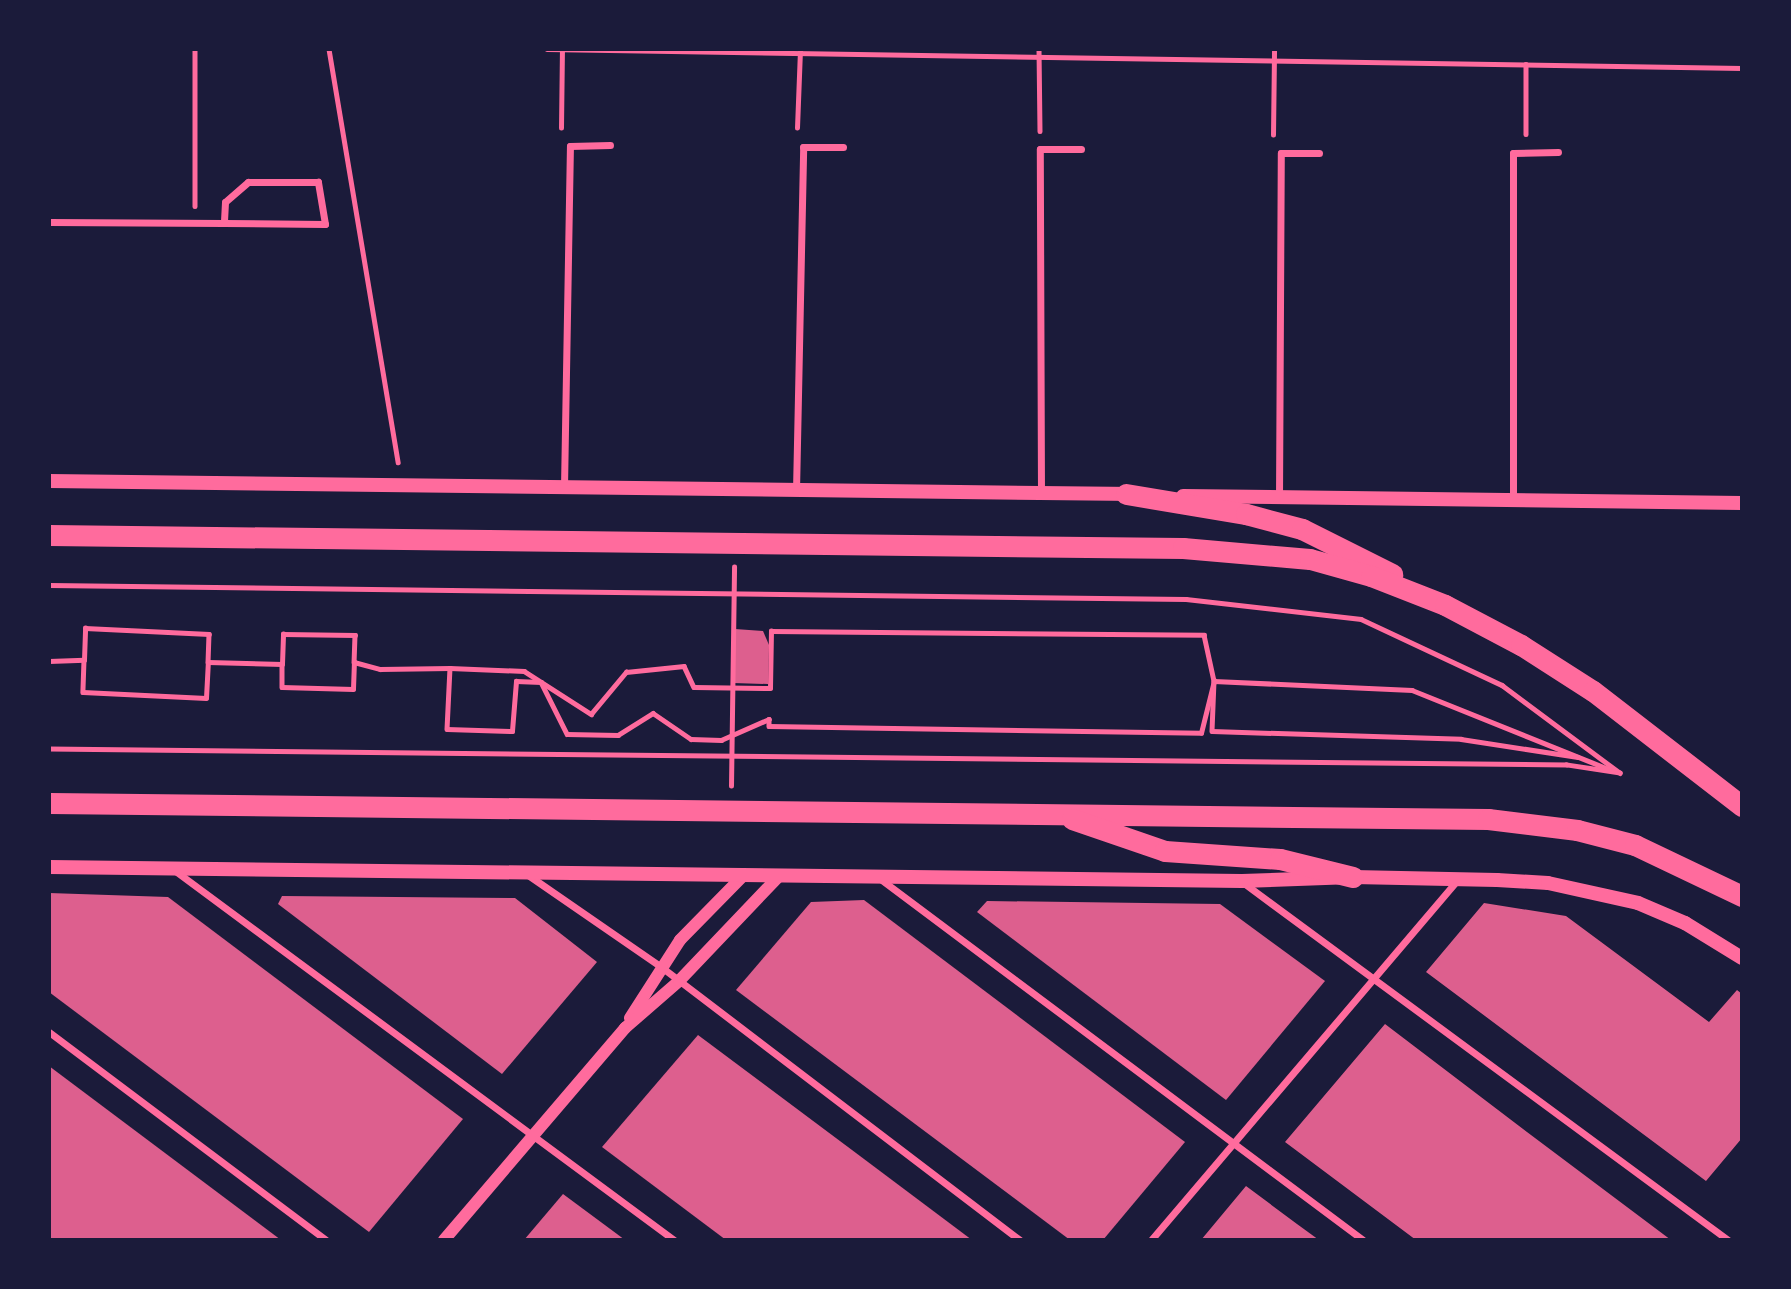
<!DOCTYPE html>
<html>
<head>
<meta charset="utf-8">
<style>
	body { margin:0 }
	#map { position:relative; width:1791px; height:1289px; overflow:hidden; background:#1b1b3a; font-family:"Titillium Web",sans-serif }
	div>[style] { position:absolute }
	.building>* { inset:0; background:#dd5f8e }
	.path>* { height:4.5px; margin:-2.25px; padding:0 2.25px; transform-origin:2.25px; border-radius:2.25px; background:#ff6b9d }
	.minor>* { height:7px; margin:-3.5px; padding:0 3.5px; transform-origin:3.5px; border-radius:3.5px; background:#ff6b9d }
	.tertiary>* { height:12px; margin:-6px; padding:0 6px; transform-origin:6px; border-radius:6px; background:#ff6b9d }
	.secondary>* { height:14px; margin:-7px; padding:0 7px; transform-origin:7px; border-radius:7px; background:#ff6b9d }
	.motorway>* { height:21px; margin:-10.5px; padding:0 10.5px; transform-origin:10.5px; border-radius:10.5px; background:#ff6b9d }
	span { translate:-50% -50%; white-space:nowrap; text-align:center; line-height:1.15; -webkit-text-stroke:5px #1b1b3a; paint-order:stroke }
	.frame { position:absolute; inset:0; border:51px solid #1b1b3a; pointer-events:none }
</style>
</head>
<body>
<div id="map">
	<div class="building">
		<div style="clip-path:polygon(735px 629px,763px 631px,769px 645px,768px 684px,733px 683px)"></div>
		<div style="clip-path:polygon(49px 893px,168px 897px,463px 1119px,369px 1232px,49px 992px)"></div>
		<div style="clip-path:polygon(282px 896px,515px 898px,597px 962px,502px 1074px,278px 904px)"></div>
		<div style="clip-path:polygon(864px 900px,1185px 1142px,1103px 1240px,1070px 1240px,736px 990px,811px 902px)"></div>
		<div style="clip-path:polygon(987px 901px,1220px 904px,1325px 981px,1226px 1100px,977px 912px)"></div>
		<div style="clip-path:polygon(1484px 903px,1566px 916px,1709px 1022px,1737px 990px,1742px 994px,1742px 1138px,1706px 1181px,1426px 972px)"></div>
		<div style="clip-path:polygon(1385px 1024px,1527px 1132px,1671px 1240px,1416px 1240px,1285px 1142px)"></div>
		<div style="clip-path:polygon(698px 1035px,856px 1153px,972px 1240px,726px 1240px,602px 1147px)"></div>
		<div style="clip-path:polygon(49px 1066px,281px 1240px,49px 1240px)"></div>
		<div style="clip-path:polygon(1246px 1186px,1297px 1224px,1319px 1240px,1201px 1240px)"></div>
		<div style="clip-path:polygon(563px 1194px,617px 1234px,625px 1240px,524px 1240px)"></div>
	</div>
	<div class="path">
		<div style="left:195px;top:49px;width:157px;rotate:90deg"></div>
		<div style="left:329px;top:49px;width:419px;rotate:80.5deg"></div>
		<div style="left:547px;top:49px;width:1195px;rotate:0.91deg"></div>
		<div style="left:1039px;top:49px;width:82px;rotate:89.3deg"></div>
		<div style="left:1526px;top:64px;width:70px;rotate:90deg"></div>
		<div style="left:561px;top:128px;width:79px;rotate:-89.3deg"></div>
		<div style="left:797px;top:128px;width:79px;rotate:-87.8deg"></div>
		<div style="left:1273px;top:135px;width:86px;rotate:-89.3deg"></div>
		<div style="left:49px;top:585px;width:1137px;rotate:0.71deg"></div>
		<div style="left:1186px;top:599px;width:176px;rotate:6.5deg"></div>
		<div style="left:1361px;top:619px;width:156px;rotate:25.1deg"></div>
		<div style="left:1502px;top:685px;width:147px;rotate:36.7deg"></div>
		<div style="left:1620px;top:773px;width:54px;rotate:-171.4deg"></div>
		<div style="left:1567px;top:765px;width:1518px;rotate:-179.4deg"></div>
		<div style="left:84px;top:660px;width:32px;rotate:92deg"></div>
		<div style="left:83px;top:692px;width:123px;rotate:2.8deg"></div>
		<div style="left:206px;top:698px;width:36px;rotate:-87deg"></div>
		<div style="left:208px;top:662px;width:74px;rotate:1.5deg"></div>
		<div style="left:282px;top:664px;width:23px;rotate:90deg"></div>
		<div style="left:282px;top:687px;width:71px;rotate:1.6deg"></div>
		<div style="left:353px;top:689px;width:27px;rotate:-88deg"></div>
		<div style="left:354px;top:662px;width:27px;rotate:15deg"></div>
		<div style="left:380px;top:669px;width:70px;rotate:-0.8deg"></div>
		<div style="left:450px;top:668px;width:61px;rotate:92.8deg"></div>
		<div style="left:447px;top:729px;width:65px;rotate:1.8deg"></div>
		<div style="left:512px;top:731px;width:50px;rotate:-85.4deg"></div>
		<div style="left:516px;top:681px;width:25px;rotate:2deg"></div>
		<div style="left:541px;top:682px;width:58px;rotate:63.4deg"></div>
		<div style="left:567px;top:734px;width:51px;rotate:1.1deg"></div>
		<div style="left:618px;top:735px;width:41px;rotate:-32.2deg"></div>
		<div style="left:653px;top:713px;width:46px;rotate:34.4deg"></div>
		<div style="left:691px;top:739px;width:30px;rotate:2deg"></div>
		<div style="left:721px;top:740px;width:52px;rotate:-23.6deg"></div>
		<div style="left:769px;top:719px;width:7px;rotate:90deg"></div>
		<div style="left:769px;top:726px;width:432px;rotate:0.9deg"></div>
		<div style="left:1201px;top:733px;width:54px;rotate:-76deg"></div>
		<div style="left:1214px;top:681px;width:50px;rotate:92.3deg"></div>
		<div style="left:1212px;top:731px;width:249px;rotate:1.8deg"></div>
		<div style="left:1461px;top:739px;width:118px;rotate:8.7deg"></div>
		<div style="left:49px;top:661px;width:35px;rotate:-2deg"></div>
		<div style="left:84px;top:660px;width:32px;rotate:-88deg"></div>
		<div style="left:85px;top:628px;width:124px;rotate:2.8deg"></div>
		<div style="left:209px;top:634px;width:28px;rotate:92deg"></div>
		<div style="left:282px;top:664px;width:30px;rotate:-88deg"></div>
		<div style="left:283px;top:634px;width:72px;rotate:0.8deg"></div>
		<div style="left:355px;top:635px;width:27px;rotate:92deg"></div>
		<div style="left:450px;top:668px;width:74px;rotate:2.3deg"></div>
		<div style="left:524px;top:671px;width:80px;rotate:32.7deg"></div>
		<div style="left:591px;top:714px;width:55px;rotate:-50.2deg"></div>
		<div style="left:626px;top:672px;width:58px;rotate:-5.9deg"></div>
		<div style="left:684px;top:666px;width:23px;rotate:65deg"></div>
		<div style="left:694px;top:687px;width:76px;rotate:0.8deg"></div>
		<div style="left:770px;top:688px;width:57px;rotate:-89deg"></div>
		<div style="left:771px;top:631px;width:433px;rotate:0.5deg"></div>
		<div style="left:1204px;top:635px;width:47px;rotate:77.7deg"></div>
		<div style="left:1214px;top:681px;width:198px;rotate:2.6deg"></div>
		<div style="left:1412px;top:690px;width:212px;rotate:21.9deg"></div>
		<div style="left:731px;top:786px;width:219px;rotate:-89.2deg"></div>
	</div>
	<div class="minor">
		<div style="left:49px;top:222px;width:175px;rotate:0.3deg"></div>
		<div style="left:224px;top:223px;width:101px;rotate:0.6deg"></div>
		<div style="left:325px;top:224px;width:43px;rotate:-99.5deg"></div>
		<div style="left:318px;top:182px;width:70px;rotate:180deg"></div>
		<div style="left:248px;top:182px;width:30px;rotate:139deg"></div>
		<div style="left:225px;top:202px;width:21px;rotate:93deg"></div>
		<div style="left:564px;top:487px;width:341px;rotate:-89deg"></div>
		<div style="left:570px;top:146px;width:40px;rotate:-1.4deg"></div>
		<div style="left:796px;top:491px;width:344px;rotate:-88.8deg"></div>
		<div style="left:803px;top:147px;width:40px"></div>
		<div style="left:1041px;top:493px;width:344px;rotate:-90.2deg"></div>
		<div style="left:1040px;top:149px;width:41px"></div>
		<div style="left:1279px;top:498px;width:345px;rotate:-89.7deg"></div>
		<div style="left:1281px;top:153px;width:38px"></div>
		<div style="left:1513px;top:500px;width:347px;rotate:-90deg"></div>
		<div style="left:1513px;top:153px;width:45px;rotate:-1.3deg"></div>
		<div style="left:174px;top:870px;width:622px;rotate:36.5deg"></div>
		<div style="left:528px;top:875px;width:160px;rotate:34.6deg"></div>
		<div style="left:660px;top:966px;width:452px;rotate:37.3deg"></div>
		<div style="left:879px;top:878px;width:604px;rotate:36.79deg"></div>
		<div style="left:1245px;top:884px;width:600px;rotate:36.39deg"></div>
		<div style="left:49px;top:1032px;width:346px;rotate:36.9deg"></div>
		<div style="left:1151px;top:1240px;width:474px;rotate:-49.6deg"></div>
	</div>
	<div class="tertiary">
		<div style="left:630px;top:1018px;width:93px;rotate:-57.3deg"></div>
		<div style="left:680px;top:940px;width:90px;rotate:-45.5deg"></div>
		<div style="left:444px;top:1240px;width:279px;rotate:-49.5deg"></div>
		<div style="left:625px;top:1028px;width:72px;rotate:-41deg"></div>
		<div style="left:679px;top:981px;width:145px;rotate:-46.4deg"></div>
	</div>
	<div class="secondary">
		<div style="left:49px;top:481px;width:1086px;rotate:0.69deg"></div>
		<div style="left:1183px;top:496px;width:559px;rotate:0.72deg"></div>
		<div style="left:49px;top:867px;width:1193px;rotate:0.67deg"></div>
		<div style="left:1242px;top:881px;width:111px;rotate:-2.1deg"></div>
		<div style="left:1353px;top:877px;width:144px;rotate:1.2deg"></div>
		<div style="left:1497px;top:880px;width:51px;rotate:3.4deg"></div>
		<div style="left:1548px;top:883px;width:92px;rotate:12.5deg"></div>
		<div style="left:1638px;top:903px;width:51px;rotate:23.1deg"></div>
		<div style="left:1685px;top:923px;width:67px;rotate:31.6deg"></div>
	</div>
	<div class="motorway">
		<div style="left:1126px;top:494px;width:122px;rotate:9.5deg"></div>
		<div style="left:1246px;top:514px;width:58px;rotate:15deg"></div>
		<div style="left:1302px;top:529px;width:101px;rotate:26.6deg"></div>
		<div style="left:49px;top:535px;width:1134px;rotate:0.66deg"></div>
		<div style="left:1183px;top:548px;width:127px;rotate:5deg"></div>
		<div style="left:1310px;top:559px;width:63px;rotate:15.6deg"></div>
		<div style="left:1371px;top:576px;width:79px;rotate:21.4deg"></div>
		<div style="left:1445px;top:605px;width:86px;rotate:27.8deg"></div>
		<div style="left:1521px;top:645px;width:85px;rotate:32.6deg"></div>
		<div style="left:1593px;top:691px;width:188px;rotate:37.7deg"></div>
		<div style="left:49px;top:803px;width:1439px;rotate:0.64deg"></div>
		<div style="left:1488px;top:819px;width:90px;rotate:7deg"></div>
		<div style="left:1577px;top:830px;width:60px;rotate:14.5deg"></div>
		<div style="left:1635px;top:845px;width:119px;rotate:25.5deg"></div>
		<div style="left:1072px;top:819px;width:98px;rotate:19deg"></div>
		<div style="left:1165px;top:851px;width:115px;rotate:4deg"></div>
		<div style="left:1280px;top:859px;width:75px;rotate:13.9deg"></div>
	</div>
	<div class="frame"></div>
</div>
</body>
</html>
